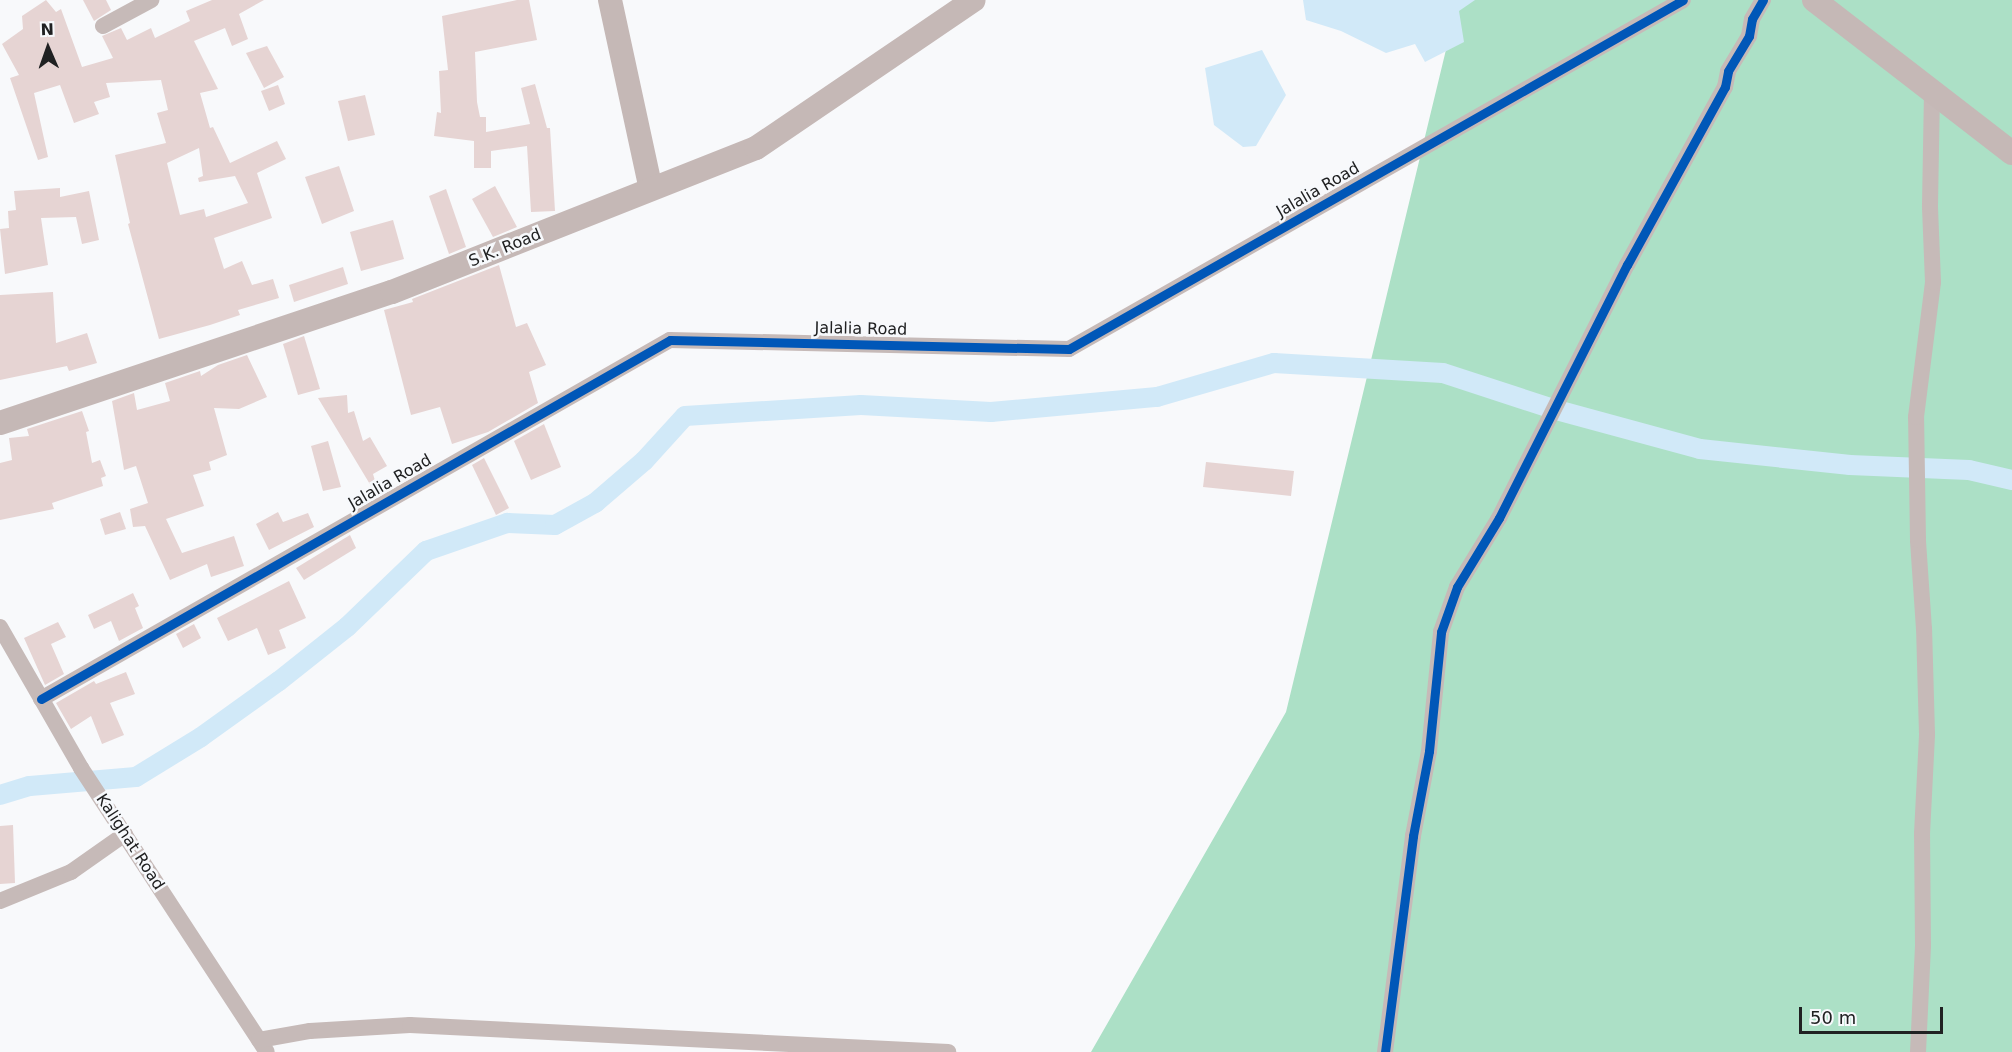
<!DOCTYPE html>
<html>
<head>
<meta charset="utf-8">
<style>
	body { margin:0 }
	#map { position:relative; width:2012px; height:1052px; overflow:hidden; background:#f8f9fb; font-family:"DejaVu Sans",sans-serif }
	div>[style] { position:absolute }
	.forest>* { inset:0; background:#ace0c6 }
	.water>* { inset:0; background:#d1e9f8 }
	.canal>* { height:20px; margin:-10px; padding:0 10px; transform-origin:10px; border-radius:10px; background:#d1e9f8 }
	.building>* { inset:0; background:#e6d4d3 }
	.minor>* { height:16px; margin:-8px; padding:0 8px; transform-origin:8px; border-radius:8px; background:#c6bab8 }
	.secondary>* { height:24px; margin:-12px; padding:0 12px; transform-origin:12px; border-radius:12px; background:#c5b8b6 }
	.cycleway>* { height:9px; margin:-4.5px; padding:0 4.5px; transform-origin:4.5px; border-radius:4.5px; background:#0057b8 }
	span { translate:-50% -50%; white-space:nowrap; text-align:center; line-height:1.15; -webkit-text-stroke:5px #f7f9fc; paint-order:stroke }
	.street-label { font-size:16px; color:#202122 }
	.north { position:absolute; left:18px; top:18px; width:60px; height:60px; -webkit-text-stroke:4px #f7f9fc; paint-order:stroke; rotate:358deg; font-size:16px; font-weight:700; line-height:24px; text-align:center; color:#202122 }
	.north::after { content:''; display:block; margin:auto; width:21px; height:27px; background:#202122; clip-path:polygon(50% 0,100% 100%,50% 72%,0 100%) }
	.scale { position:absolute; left:1799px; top:1007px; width:144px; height:27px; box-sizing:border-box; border:3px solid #202122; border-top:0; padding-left:8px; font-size:18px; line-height:21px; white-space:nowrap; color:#202122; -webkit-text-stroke:4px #f7f9fc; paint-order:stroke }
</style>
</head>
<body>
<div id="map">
	<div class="forest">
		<div style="clip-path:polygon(1458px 0,2012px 0,2012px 1052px,1091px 1052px,1286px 712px)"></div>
	</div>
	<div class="water">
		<div style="clip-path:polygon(1303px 0,1475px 0,1459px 11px,1464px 42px,1425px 62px,1415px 44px,1386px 53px,1341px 31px,1306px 20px)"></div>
		<div style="clip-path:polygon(1262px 50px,1286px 95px,1256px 146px,1243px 147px,1214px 125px,1205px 68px)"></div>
	</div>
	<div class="canal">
		<div style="left:0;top:795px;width:31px;rotate:-17deg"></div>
		<div style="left:30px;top:786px;width:106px;rotate:-4.9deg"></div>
		<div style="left:136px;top:777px;width:76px;rotate:-31.6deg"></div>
		<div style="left:201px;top:737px;width:96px;rotate:-35.7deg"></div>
		<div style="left:279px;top:681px;width:87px;rotate:-38.5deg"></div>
		<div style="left:347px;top:627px;width:110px;rotate:-43.9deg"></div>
		<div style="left:426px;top:551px;width:86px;rotate:-19.1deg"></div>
		<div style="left:507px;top:523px;width:48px;rotate:2.4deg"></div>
		<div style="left:555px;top:525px;width:46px;rotate:-28.8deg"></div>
		<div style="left:595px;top:503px;width:65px;rotate:-40.6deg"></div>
		<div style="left:644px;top:461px;width:61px;rotate:-47.7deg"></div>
		<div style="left:685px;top:416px;width:176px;rotate:-3.6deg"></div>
		<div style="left:861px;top:405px;width:130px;rotate:3.1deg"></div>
		<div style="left:991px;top:412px;width:167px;rotate:-5.2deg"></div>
		<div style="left:1157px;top:397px;width:122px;rotate:-16.2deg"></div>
		<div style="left:1274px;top:363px;width:169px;rotate:3.4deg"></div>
		<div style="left:1443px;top:373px;width:116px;rotate:18.1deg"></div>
		<div style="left:1553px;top:409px;width:152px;rotate:15.2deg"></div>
		<div style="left:1700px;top:449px;width:151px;rotate:6.1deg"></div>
		<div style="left:1850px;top:465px;width:119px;rotate:2.4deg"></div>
		<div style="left:1969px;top:470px;width:44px;rotate:13.1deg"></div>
	</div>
	<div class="building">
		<div style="clip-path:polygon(evenodd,46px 0,56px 12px,61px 9px,82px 67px,113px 58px,102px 36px,121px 28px,127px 40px,151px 28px,155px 38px,190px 21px,186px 11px,212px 0,264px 0,239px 14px,248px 39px,232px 46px,225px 28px,194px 41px,218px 89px,200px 93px,210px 128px,213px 127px,230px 163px,277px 141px,286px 159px,257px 173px,272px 218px,214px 238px,224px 269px,242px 261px,252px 285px,273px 279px,279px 298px,238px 310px,240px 315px,210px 325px,159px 339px,128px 224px,130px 223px,115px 155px,166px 143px,157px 113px,168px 110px,161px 80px,106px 83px,110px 97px,94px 102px,99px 114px,74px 123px,60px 85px,34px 93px,48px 157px,38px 160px,10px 78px,19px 75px,2px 44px,23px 29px,22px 16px,46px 0,199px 148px,203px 176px,198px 178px,199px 182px,235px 176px,248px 203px,206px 217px,204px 209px,180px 215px,167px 163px,199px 148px)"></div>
		<div style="clip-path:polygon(83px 0,106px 0,111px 10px,94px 21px)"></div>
		<div style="clip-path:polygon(517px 0,529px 0,537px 40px,475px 52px,477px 102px,480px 117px,486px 117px,486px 132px,530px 124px,521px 88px,535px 84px,547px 128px,550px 128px,555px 211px,531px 212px,527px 146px,491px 151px,491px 168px,474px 168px,474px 141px,434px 136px,437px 112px,441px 113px,439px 71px,448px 70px,442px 16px)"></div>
		<div style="clip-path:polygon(267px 46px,284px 77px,264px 88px,246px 53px)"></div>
		<div style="clip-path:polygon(278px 85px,285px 104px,269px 111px,261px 91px)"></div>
		<div style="clip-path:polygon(365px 95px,375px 135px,348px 141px,338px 101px)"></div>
		<div style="clip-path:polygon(339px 166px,354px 211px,322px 224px,305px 177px)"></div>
		<div style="clip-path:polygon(495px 186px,517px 227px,493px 237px,472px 199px)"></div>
		<div style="clip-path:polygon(60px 188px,60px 197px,89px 191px,99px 240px,82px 244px,76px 217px,41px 218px,48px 265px,5px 274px,0 229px,9px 228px,8px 211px,16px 210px,14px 191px)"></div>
		<div style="clip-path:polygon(446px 189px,466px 247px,449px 254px,429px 196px)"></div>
		<div style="clip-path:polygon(393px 220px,404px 259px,361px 271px,350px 232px)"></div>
		<div style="clip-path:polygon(499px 265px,516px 327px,527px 323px,546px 365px,529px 372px,538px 403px,488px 432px,452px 444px,440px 407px,411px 415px,384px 310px,413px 302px,412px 299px)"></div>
		<div style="clip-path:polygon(343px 267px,348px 284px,294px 302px,289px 285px)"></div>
		<div style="clip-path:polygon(53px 292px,56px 343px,87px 333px,97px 363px,69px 371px,67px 366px,0 380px,0 295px)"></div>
		<div style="clip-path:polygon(304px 336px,320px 389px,298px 395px,283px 344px)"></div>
		<div style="clip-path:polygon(247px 355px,267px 397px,239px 409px,214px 408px,227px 455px,209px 462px,211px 470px,193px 475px,204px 506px,166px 519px,182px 553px,234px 536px,244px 566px,211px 577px,207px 564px,170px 580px,145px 526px,133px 527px,130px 509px,148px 503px,136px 466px,124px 470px,112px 401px,134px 393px,137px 410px,170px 401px,165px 383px,200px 371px,201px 376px,218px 365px)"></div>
		<div style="clip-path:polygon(347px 395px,348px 413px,354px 411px,363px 441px,370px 437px,387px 466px,373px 474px,376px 484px,371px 486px,318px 398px)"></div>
		<div style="clip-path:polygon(82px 411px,89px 431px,86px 432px,92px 463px,100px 460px,106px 476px,101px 478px,103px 486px,52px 503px,54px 509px,0 520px,0 463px,12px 460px,9px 438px,29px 436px,27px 429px)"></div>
		<div style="clip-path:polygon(544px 424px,561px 467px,531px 480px,514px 441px)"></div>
		<div style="clip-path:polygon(328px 441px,341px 487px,323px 491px,311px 446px)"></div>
		<div style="clip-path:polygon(484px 458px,509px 508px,496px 515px,472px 465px)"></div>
		<div style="clip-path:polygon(1206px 462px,1294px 471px,1291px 496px,1203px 487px)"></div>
		<div style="clip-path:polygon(120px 512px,126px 529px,105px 535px,100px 519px)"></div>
		<div style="clip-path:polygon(278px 512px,283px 522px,308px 513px,314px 527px,269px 550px,256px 524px)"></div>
		<div style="clip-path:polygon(350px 535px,356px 548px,304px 580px,296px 568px)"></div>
		<div style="clip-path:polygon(289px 581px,306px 618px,279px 630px,286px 648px,268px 655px,257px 628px,228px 641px,217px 618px)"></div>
		<div style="clip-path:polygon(133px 593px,139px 606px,135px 608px,143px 628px,119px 641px,111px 621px,94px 629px,88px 615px)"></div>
		<div style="clip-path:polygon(58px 622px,66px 637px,51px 644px,64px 674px,45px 685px,24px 638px)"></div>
		<div style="clip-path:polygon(194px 624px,201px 638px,183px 648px,176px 634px)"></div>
		<div style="clip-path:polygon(126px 672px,135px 694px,110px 703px,124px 735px,102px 744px,91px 716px,71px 729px,56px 703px,94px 681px,96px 684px)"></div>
		<div style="clip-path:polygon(13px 825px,15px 883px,0 884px,0 826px)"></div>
	</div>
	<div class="minor">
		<div style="left:103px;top:26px;width:55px;rotate:-28.4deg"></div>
		<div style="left:0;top:627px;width:163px;rotate:60.1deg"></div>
		<div style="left:81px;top:768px;width:339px;rotate:56.8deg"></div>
		<div style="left:41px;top:699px;width:724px;rotate:-29.72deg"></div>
		<div style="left:670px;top:340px;width:399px;rotate:1.3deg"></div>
		<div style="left:1069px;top:349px;width:706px;rotate:-29.61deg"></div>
		<div style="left:0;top:901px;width:77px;rotate:-22.2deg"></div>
		<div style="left:71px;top:872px;width:66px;rotate:-35.1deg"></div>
		<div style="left:259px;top:1040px;width:52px;rotate:-10deg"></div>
		<div style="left:310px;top:1031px;width:100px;rotate:-3.4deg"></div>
		<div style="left:410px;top:1025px;width:539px;rotate:2.87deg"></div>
		<div style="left:1385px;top:1052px;width:218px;rotate:-82.6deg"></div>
		<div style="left:1413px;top:836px;width:86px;rotate:-79.3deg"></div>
		<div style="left:1429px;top:751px;width:120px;rotate:-84.2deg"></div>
		<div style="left:1441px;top:632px;width:48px;rotate:-70.4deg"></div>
		<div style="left:1457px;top:587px;width:81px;rotate:-58.7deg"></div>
		<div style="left:1499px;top:518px;width:284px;rotate:-63.2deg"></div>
		<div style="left:1627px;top:265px;width:203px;rotate:-61.2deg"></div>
		<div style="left:1725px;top:87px;width:16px;rotate:-79deg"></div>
		<div style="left:1728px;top:71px;width:41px;rotate:-59deg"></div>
		<div style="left:1749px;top:36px;width:17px;rotate:-80deg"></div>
		<div style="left:1752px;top:19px;width:22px;rotate:-60deg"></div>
		<div style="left:1918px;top:1052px;width:107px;rotate:-87.3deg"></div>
		<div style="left:1923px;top:945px;width:111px;rotate:-90.5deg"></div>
		<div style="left:1922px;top:834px;width:100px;rotate:-87.1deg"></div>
		<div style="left:1927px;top:734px;width:105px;rotate:-91.6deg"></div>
		<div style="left:1924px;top:629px;width:89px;rotate:-93.9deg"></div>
		<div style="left:1918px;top:540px;width:123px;rotate:-90.9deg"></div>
		<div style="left:1916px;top:417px;width:136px;rotate:-82.8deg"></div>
		<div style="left:1933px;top:282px;width:76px;rotate:-92.3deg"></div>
		<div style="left:1930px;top:206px;width:114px;rotate:-89deg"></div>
	</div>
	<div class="secondary">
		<div style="left:610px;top:0;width:193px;rotate:77.8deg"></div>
		<div style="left:1814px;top:0;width:250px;rotate:37.7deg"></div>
		<div style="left:0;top:423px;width:413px;rotate:-18.5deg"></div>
		<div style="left:392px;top:292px;width:391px;rotate:-21.6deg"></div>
		<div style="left:756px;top:148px;width:263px;rotate:-34.2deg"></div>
	</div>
	<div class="cycleway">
		<div style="left:41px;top:699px;width:724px;rotate:-29.72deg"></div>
		<div style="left:670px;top:340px;width:399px;rotate:1.3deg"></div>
		<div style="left:1069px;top:349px;width:706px;rotate:-29.61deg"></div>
		<div style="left:1385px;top:1052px;width:218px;rotate:-82.6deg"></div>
		<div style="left:1413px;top:836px;width:86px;rotate:-79.3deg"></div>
		<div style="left:1429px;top:751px;width:120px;rotate:-84.2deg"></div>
		<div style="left:1441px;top:632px;width:48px;rotate:-70.4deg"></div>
		<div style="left:1457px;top:587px;width:81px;rotate:-58.7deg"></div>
		<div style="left:1499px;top:518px;width:284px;rotate:-63.2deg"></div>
		<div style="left:1627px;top:265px;width:203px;rotate:-61.2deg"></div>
		<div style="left:1725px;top:87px;width:16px;rotate:-79deg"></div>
		<div style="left:1728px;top:71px;width:41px;rotate:-59deg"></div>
		<div style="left:1749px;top:36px;width:17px;rotate:-80deg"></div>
		<div style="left:1752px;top:19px;width:22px;rotate:-60deg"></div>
	</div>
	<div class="street-label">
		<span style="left:1318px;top:190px;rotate:-30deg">Jalalia Road</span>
		<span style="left:505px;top:248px;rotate:-22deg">S.K. Road</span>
		<span style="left:861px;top:329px;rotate:1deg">Jalalia Road</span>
		<span style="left:390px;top:482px;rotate:-30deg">Jalalia Road</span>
		<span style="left:130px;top:842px;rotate:57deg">Kalighat Road</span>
	</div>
	<div class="north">N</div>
	<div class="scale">50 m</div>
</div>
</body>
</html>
